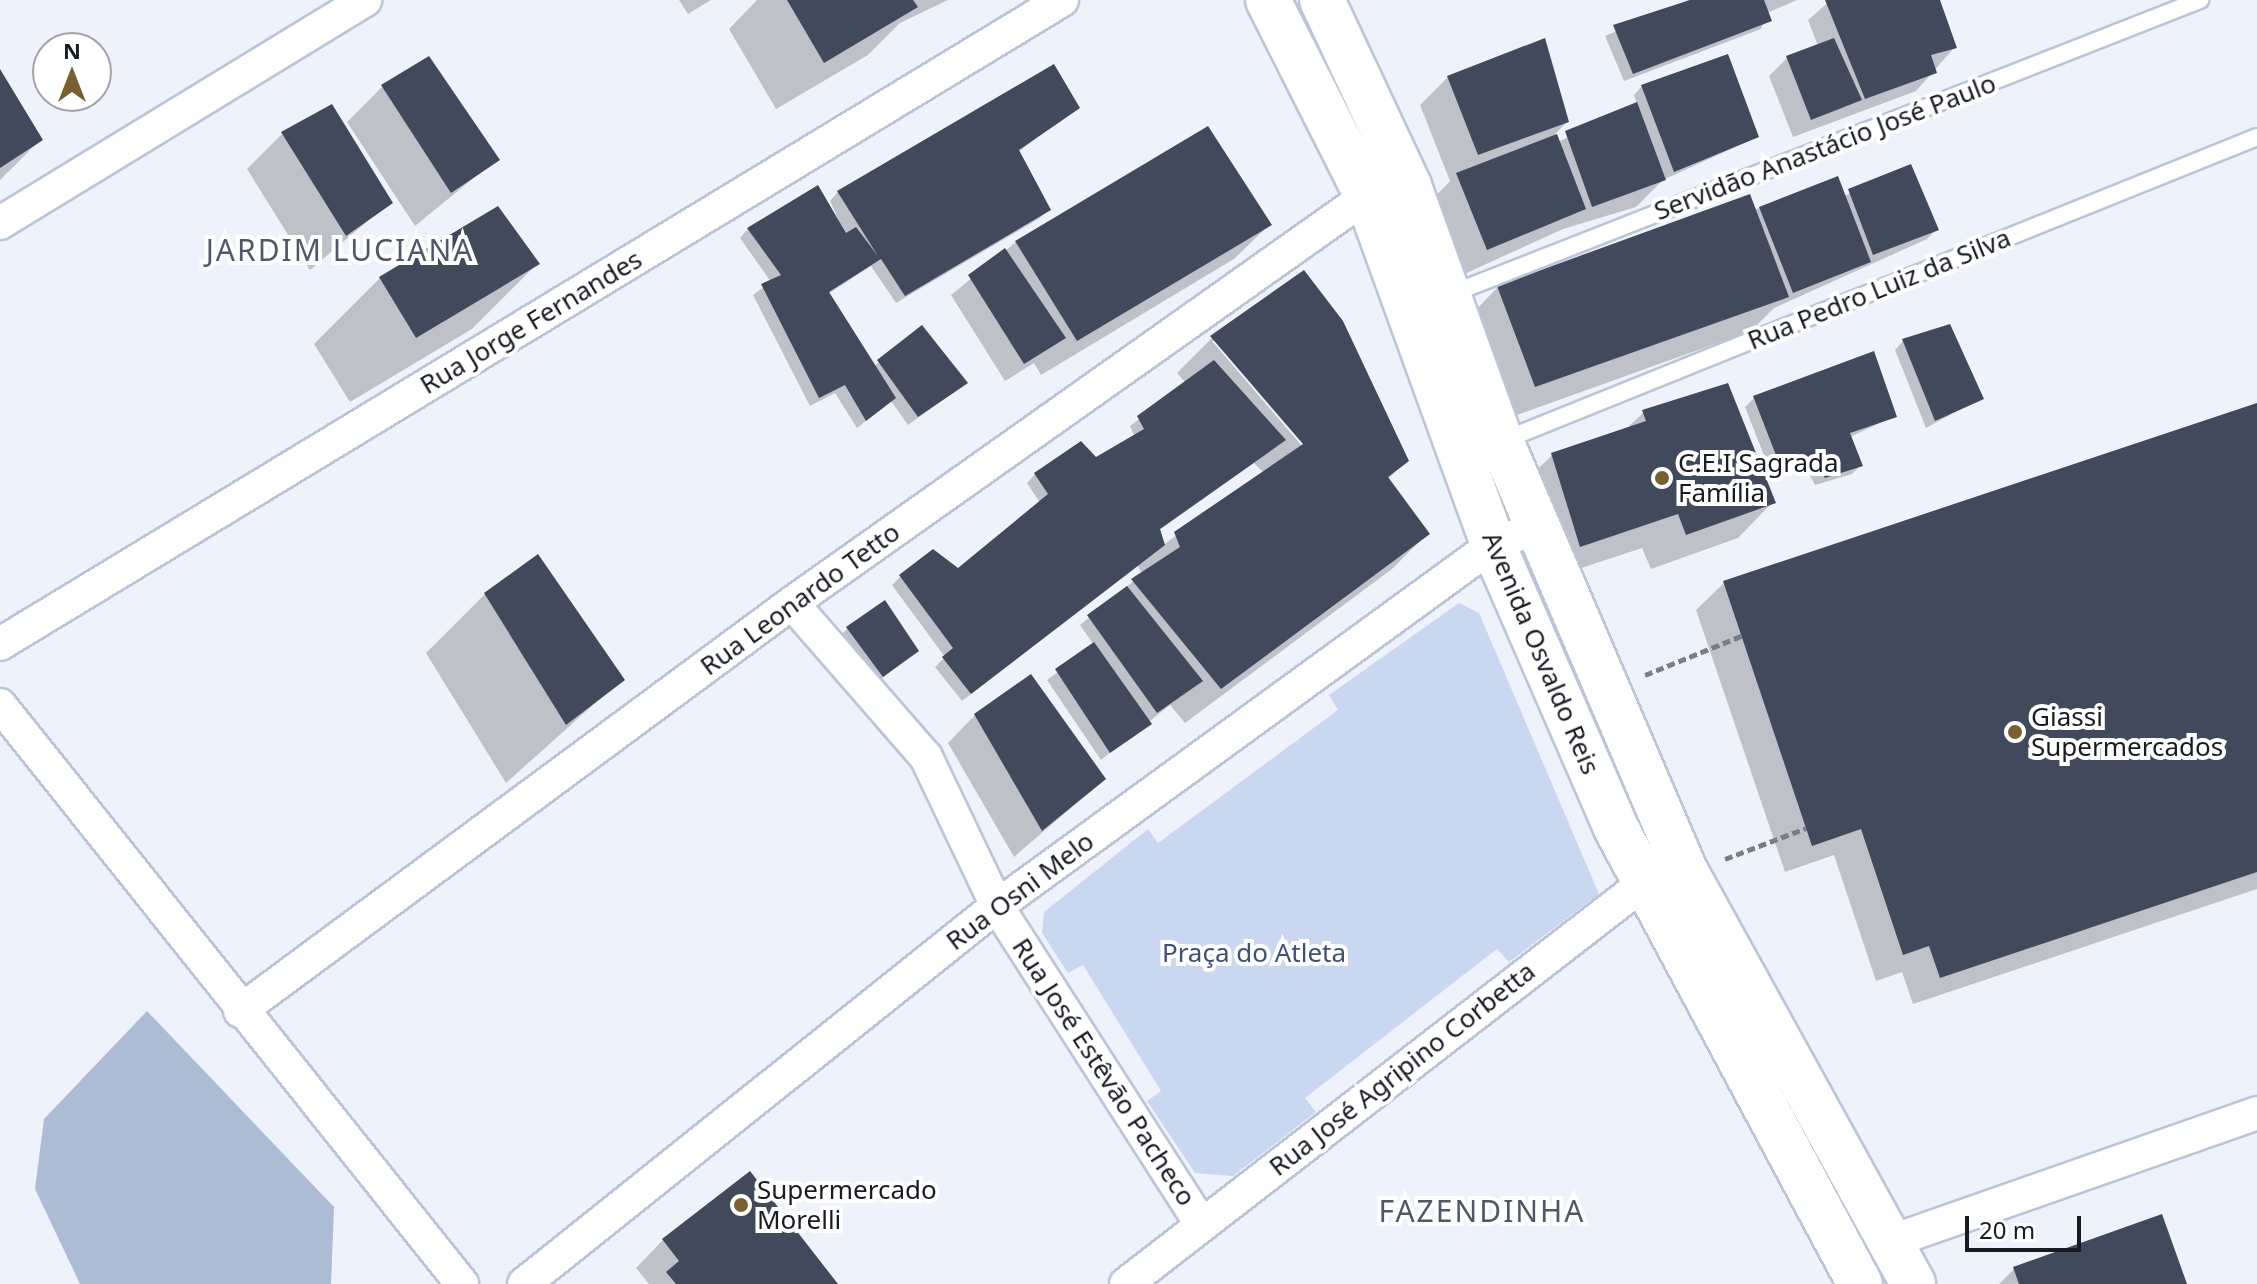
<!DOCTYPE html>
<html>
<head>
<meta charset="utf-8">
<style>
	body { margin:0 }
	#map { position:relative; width:2257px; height:1284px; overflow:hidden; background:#eef3fb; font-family:"Noto Sans",sans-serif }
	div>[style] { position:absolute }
	.green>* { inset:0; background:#c9d8f0 }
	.forest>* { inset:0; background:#acbcd5 }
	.shadow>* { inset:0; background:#0003 }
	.building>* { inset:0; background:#404a5a }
	.path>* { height:5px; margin-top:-2.5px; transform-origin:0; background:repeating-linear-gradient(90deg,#797d85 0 8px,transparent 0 12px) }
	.roads { filter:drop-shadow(2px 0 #bac5d9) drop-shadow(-2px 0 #bac5d9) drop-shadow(0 2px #bac5d9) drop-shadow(0 -2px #bac5d9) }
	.service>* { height:16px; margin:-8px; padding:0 8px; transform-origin:8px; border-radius:8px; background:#fff }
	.minor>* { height:32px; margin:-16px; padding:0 16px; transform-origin:16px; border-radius:16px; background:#fff }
	.primary>* { height:44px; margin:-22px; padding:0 22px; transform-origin:22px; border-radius:22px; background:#fff }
	.dots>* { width:22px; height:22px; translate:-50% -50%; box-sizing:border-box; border:4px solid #fff; border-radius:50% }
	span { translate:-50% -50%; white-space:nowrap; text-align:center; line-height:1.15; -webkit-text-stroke:8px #fff; paint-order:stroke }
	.street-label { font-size:26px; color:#171b22 }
	.poi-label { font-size:26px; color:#171b22 }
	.left { translate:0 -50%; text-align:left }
	.park-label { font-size:26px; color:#3a5178 }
	.quarter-label { font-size:30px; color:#4f5869; letter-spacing:2px }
	.north { position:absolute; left:32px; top:32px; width:80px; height:80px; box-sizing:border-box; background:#fff; border:2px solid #a2a4a7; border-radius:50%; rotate:0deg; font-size:22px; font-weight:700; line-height:32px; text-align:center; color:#171b22 }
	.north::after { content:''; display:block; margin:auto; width:28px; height:36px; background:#796031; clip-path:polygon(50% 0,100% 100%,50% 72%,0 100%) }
	.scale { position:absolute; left:1965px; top:1216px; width:116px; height:36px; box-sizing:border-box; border:4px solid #171b22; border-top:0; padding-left:10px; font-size:24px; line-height:28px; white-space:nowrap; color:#171b22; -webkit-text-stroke:6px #fff; paint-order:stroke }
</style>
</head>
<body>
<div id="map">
	<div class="green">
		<div style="clip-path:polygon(1459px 603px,1479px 613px,1599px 894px,1509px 962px,1497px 949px,1305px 1098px,1316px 1112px,1233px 1176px,1195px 1173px,1147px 1101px,1161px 1091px,1083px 965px,1068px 973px,1042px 933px,1044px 912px,1148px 829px,1158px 843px,1338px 710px,1329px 695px)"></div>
	</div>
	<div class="forest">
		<div style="clip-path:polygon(147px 1011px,334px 1207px,331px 1284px,80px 1284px,35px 1189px,44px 1119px)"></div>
	</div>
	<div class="shadow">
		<div style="clip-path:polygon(679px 0,711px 0,688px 14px)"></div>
		<div style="clip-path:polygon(757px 0,948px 0,900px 23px,868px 55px,776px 109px,729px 29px)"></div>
		<div style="clip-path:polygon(1688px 0,1797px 0,1767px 13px,1761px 29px,1624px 81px,1605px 36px)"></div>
		<div style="clip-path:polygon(1831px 0,1937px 0,1955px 47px,1916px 91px,1793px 137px,1769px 76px,1787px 58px,1818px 46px,1808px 20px)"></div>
		<div style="clip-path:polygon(429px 59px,497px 159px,415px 226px,347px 122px,382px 87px)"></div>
		<div style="clip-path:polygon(0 73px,40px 140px,0 180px)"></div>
		<div style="clip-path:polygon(1448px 77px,1567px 122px,1555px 134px,1558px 142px,1637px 104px,1634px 95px,1642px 86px,1757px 137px,1663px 180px,1636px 207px,1563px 229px,1460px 276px,1430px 202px,1450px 181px,1420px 105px)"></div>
		<div style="clip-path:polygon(1078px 107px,1018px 152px,1048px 209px,1040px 218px,896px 303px,871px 266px,828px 294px,874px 366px,922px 328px,966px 383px,908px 425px,891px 401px,857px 428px,835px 393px,810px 406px,753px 295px,771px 282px,740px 238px,748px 229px,846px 236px,830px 201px,838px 192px)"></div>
		<div style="clip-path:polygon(282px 134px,390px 202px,310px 270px,247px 169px)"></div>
		<div style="clip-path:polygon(1910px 166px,1936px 230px,1927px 239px,1774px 308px,1751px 331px,1500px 421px,1463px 323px,1498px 287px,1760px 208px,1844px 196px)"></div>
		<div style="clip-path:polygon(497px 209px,537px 264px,472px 329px,350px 402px,314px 344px,380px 278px)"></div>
		<div style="clip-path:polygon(1270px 224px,1234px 259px,1041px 375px,1034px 363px,1005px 381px,951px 295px,1016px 242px)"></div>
		<div style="clip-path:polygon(evenodd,1304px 272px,1407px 460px,1387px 480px,1427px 534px,1392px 569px,1185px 723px,1170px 705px,1101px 760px,1047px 680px,1094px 645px,1080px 625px,1142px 574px,1138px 566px,962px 701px,935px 667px,945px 657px,892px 585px,901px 576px,958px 571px,1040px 503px,1027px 483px,1035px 474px,1096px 459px,1135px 437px,1130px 426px,1186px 383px,1177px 373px,1212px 338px,1304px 272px,1212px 341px,1217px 341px,1311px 450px,1308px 453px,1212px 341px,1304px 272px,1254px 463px,1264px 473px,1163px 545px,1158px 531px,1254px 463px)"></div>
		<div style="clip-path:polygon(1903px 341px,1981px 398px,1926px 428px,1895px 350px)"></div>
		<div style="clip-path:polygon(1754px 398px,1895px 416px,1850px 437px,1861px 465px,1852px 474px,1815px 485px,1805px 466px,1772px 476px,1745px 407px)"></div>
		<div style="clip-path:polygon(2257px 405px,2257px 889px,1913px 1004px,1902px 972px,1876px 981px,1834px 855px,1785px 872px,1696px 610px,1724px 583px)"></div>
		<div style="clip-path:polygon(1644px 412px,1773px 502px,1738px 538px,1651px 569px,1642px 548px,1545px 580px,1517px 490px,1552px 455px,1626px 429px)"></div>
		<div style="clip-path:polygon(485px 594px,622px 679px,506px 783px,426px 653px)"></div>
		<div style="clip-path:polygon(848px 628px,916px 650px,863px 694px,829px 647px)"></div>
		<div style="clip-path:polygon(975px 715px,1104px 779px,1014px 857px,948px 743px)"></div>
		<div style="clip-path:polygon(663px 1240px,836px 1284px,649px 1284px,636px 1268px)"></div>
		<div style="clip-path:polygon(2014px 1269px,2185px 1284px,1999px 1284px)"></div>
	</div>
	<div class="building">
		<div style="clip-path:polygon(787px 0,913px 0,918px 7px,824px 63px)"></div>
		<div style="clip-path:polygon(1690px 0,1764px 0,1772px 21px,1633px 74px,1613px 25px)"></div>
		<div style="clip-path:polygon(1825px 0,1940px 0,1957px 48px,1931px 55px,1937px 73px,1865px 99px)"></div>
		<div style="clip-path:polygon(1545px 38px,1569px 122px,1478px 155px,1447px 76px)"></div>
		<div style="clip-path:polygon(1834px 38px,1862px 100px,1811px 120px,1786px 56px)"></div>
		<div style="clip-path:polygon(1728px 54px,1759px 137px,1674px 172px,1641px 85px)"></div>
		<div style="clip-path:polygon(429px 56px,500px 160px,451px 193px,381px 85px)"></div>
		<div style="clip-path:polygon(1054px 64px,1080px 108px,1019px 150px,1051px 210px,905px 296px,881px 259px,829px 292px,896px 398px,866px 421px,845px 385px,819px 398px,761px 284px,781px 275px,747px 228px,818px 185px,846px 233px,856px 227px,878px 256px,837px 191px)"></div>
		<div style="clip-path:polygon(0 69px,43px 140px,0 168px)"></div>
		<div style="clip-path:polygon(1637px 102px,1666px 180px,1592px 207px,1565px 131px)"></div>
		<div style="clip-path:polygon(332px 104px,393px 203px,346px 236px,281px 132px)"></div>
		<div style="clip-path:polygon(1208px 126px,1272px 225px,1077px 341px,1015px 241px)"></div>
		<div style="clip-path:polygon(1557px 134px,1586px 209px,1487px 250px,1456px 173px)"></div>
		<div style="clip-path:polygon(1911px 164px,1939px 230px,1873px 255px,1848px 189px)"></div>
		<div style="clip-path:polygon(1838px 176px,1871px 262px,1793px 293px,1759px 207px)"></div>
		<div style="clip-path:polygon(1750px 194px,1789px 297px,1535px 387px,1497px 286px)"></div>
		<div style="clip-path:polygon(498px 206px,540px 264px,416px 338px,379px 277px)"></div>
		<div style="clip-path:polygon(1005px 248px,1066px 338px,1024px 364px,968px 275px)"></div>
		<div style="clip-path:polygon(1304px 270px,1343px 321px,1409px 461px,1388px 477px,1430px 534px,1221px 689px,1131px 579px,1180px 547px,1174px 532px,1303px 444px,1210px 336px)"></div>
		<div style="clip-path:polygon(1950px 324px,1984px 399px,1935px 421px,1902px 339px)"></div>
		<div style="clip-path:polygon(922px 325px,968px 383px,918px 417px,877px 360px)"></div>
		<div style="clip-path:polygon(1874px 351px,1897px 417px,1850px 433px,1863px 466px,1825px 478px,1814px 459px,1781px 468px,1753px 396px)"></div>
		<div style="clip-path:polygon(1214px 360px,1286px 440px,1160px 529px,1165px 545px,971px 694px,942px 657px,953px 648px,899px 575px,933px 549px,958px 568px,1048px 494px,1034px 473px,1081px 441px,1096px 457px,1144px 429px,1137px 416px)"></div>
		<div style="clip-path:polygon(1728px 383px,1776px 503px,1686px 535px,1678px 514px,1580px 547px,1551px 453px,1646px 421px,1642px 410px)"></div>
		<div style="clip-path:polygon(2257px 403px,2257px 872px,1940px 978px,1929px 946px,1903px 955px,1861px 829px,1812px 846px,1723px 581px)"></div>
		<div style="clip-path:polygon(538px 554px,625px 680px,566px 725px,484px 593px)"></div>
		<div style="clip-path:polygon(1127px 586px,1203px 681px,1157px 713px,1087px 615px)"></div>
		<div style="clip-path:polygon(885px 600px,919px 651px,883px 677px,846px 627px)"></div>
		<div style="clip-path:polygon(1094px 642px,1152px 724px,1110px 753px,1055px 669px)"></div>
		<div style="clip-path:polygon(1031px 674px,1106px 779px,1042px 831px,974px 714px)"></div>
		<div style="clip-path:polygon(750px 1171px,838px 1284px,676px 1284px,666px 1272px,679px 1261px,662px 1239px)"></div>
		<div style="clip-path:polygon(2162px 1214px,2187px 1284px,2019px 1284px,2013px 1267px)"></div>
	</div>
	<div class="path">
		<div style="left:1645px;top:675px;width:104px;rotate:-22.1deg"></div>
		<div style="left:1725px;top:859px;width:87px;rotate:-20.9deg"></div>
	</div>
	<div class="roads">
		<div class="service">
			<div style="left:1451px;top:294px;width:805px;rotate:-21.43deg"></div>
			<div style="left:1502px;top:441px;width:814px;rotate:-21.93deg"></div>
		</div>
		<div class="minor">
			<div style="left:0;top:223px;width:428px;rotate:-31.4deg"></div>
			<div style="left:792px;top:603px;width:204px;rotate:49deg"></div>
			<div style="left:926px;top:757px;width:165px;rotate:64.5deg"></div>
			<div style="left:997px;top:906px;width:379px;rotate:57.3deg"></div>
			<div style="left:0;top:644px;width:1242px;rotate:-31.23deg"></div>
			<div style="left:0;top:705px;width:741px;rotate:51.41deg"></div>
			<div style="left:240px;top:1011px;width:686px;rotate:-36.47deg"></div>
			<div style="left:792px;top:603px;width:704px;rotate:-35.29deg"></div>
			<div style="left:1889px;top:1242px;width:390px;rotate:-19.3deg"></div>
			<div style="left:524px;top:1284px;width:605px;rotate:-38.63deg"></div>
			<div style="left:997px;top:906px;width:613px;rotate:-36.05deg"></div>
			<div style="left:1493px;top:545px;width:48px;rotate:-22.2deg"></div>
			<div style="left:1126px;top:1284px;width:676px;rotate:-37.73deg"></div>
		</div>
		<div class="primary">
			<div style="left:1268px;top:0;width:220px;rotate:63.2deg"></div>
			<div style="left:1367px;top:196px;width:371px;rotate:70.1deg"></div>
			<div style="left:1493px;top:545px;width:306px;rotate:66.5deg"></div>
			<div style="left:1615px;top:826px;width:519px;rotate:61.86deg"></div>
			<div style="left:1322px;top:0;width:205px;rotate:64.9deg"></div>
			<div style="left:1409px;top:186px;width:271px;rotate:70.2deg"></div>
			<div style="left:1501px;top:441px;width:471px;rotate:66.8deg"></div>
			<div style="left:1687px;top:874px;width:468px;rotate:61.1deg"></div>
		</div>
	</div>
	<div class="dots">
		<div style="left:1662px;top:478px;background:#796031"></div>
		<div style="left:2015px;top:732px;background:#796031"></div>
		<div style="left:741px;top:1205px;background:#796031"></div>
	</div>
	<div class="street-label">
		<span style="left:1825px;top:147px;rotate:-21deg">Servidão Anastácio José Paulo</span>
		<span style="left:1879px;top:289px;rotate:-22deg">Rua Pedro Luiz da Silva</span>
		<span style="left:531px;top:322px;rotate:-31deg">Rua Jorge Fernandes</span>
		<span style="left:800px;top:599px;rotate:-36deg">Rua Leonardo Tetto</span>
		<span style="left:1541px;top:653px;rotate:67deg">Avenida Osvaldo Reis</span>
		<span style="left:1020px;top:891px;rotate:-37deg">Rua Osni Melo</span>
		<span style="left:1402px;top:1069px;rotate:-38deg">Rua José Agripino Corbetta</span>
		<span style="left:1104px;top:1072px;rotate:57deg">Rua José Estêvão Pacheco</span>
	</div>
	<div class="poi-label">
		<span class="left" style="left:1678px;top:478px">C.E.I Sagrada<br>Família</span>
		<span class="left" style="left:2031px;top:732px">Giassi<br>Supermercados</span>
		<span class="left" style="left:757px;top:1205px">Supermercado<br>Morelli</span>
	</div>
	<div class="park-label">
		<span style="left:1254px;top:953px">Praça do Atleta</span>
	</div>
	<div class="quarter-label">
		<span style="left:340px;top:250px">JARDIM LUCIANA</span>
		<span style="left:1482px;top:1211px">FAZENDINHA</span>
	</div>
	<div class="north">N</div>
	<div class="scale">20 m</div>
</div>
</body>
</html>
